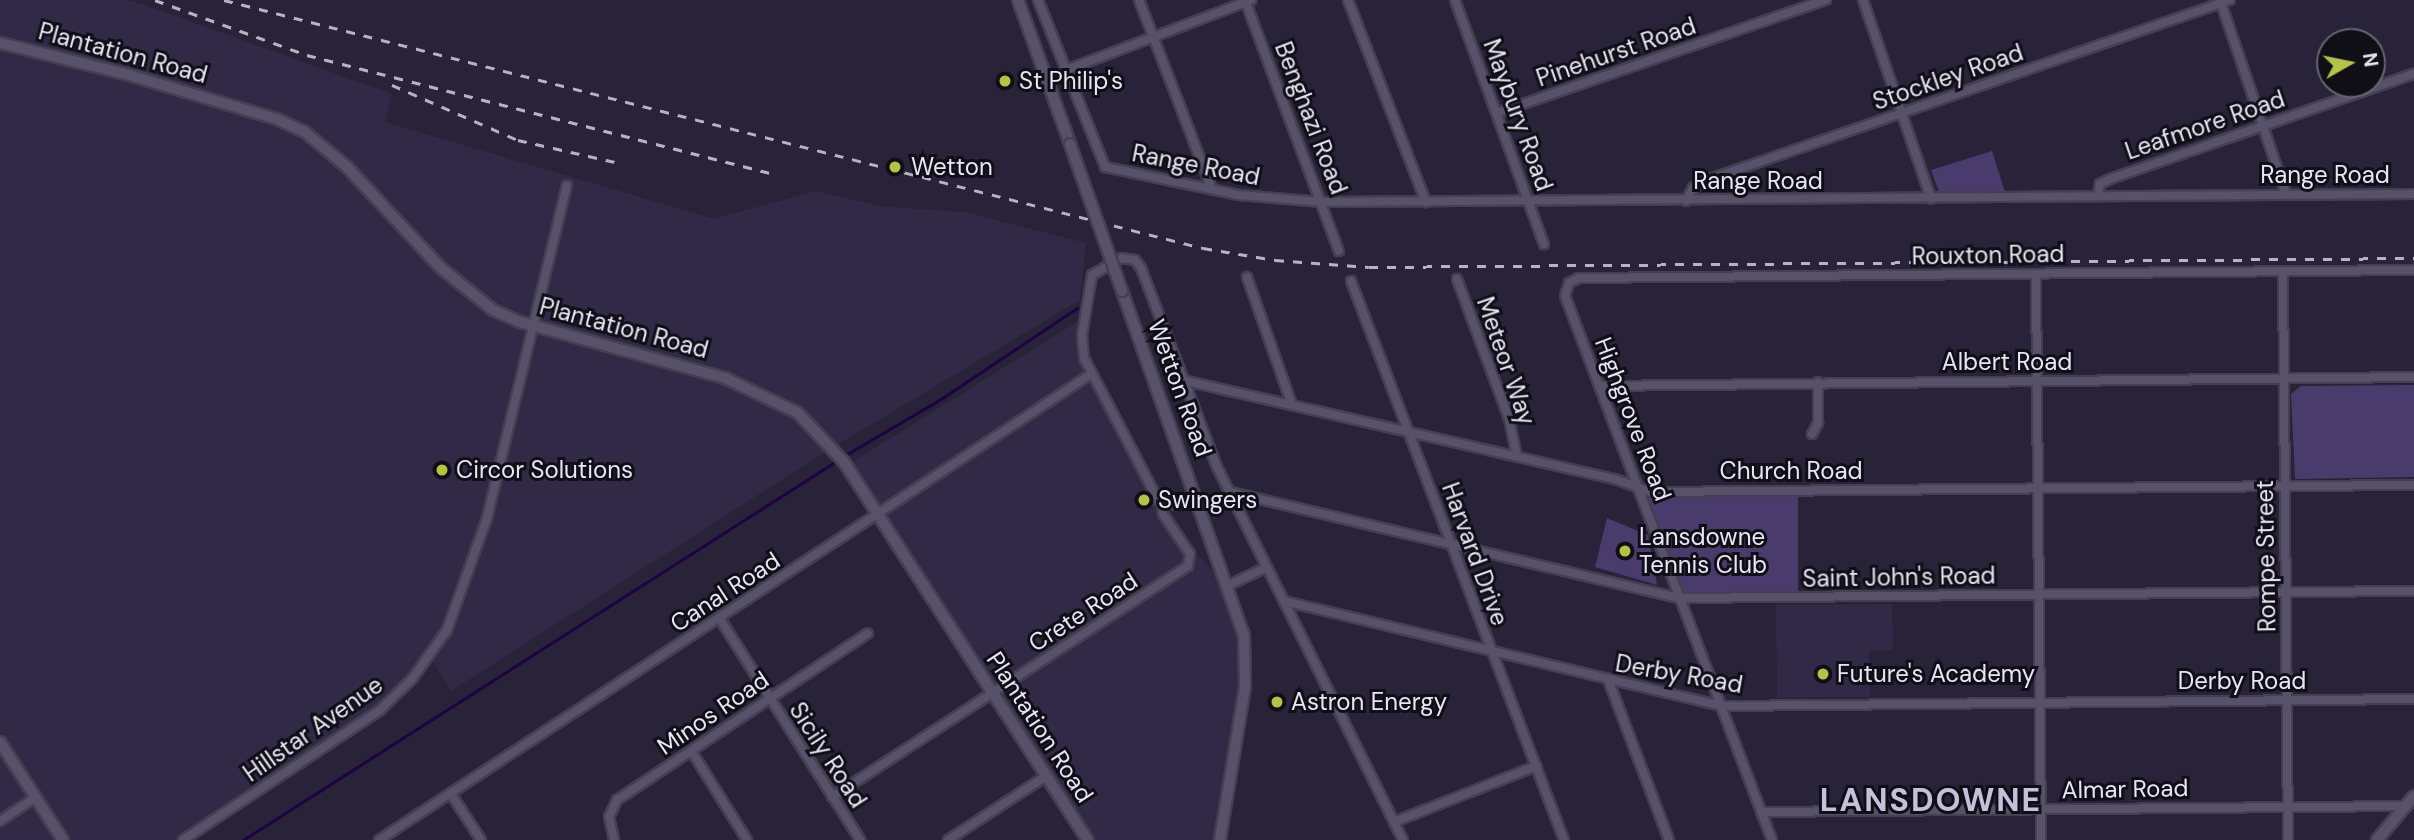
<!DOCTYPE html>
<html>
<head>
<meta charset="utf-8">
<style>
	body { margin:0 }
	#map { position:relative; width:2414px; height:840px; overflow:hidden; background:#282338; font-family:"DM Sans",sans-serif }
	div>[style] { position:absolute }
	.built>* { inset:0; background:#312a46 }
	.green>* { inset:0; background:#493c6c }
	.stream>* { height:2.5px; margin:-1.25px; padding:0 1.25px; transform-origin:1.25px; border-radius:1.25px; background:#1e0244 }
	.roads { filter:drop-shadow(2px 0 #453f52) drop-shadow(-2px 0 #453f52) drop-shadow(0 2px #453f52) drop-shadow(0 -2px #453f52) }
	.minor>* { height:8px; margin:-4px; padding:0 4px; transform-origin:4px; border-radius:4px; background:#57526a }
	.tertiary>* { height:10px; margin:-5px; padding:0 5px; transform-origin:5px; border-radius:5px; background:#57526a }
	.secondary>* { height:10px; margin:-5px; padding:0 5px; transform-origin:5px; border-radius:5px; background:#57526a }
	.rail>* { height:2.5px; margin-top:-1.25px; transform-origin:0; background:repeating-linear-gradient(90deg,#b7b3c4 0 9px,transparent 0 18px) }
	.bridges { filter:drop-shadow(2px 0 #453f52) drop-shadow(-2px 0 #453f52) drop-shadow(0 2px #453f52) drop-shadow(0 -2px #453f52) }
	.secondary-bridge>* { height:10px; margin:-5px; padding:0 5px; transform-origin:5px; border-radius:5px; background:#57526a }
	.dots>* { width:19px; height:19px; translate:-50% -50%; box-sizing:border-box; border:4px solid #100e17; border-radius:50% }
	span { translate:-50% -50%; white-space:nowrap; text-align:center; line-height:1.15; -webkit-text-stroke:6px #100e17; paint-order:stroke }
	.street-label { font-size:24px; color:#e8e5f4 }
	.poi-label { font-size:24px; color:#e8e5f4 }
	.left { translate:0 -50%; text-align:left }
	.district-label { font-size:32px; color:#c5c0dc; font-weight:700; letter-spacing:2px }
	.north { position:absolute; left:2316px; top:28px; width:70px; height:70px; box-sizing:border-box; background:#100e17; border:2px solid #66646f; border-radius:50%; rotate:81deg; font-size:19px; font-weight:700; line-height:28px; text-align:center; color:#e8e5f4 }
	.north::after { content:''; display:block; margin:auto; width:24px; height:32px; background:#b5c249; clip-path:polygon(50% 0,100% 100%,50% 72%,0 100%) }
</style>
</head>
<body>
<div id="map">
	<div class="built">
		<div style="clip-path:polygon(0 0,125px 0,142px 4px,392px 94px,385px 122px,714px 219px,816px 191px,880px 206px,964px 212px,1086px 243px,1080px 300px,833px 447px,451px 691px,430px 657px,398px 695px,187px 840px,0 840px)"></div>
		<div style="clip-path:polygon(1085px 317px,1082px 346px,1156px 499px,1189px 546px,1227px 586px,1247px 655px,1219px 840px,1088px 840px,846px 466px)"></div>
		<div style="clip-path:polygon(1892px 604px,1893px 650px,1869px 651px,1870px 697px,1777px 698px,1776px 605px)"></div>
	</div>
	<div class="green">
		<div style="clip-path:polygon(1992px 151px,2005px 192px,1939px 192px,1931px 170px)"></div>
		<div style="clip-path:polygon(2414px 385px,2414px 477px,2295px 479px,2291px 394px,2301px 386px)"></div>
		<div style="clip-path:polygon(1639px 489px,1798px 490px,1798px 600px,1680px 601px)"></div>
		<div style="clip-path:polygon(1607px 518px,1648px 535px,1657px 585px,1595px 567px)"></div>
	</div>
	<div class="stream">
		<div style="left:844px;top:456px;width:116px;rotate:-30.5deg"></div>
		<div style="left:944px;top:397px;width:160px;rotate:-33.8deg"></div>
		<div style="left:243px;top:840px;width:706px;rotate:-32.56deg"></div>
	</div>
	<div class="roads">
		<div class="minor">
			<div style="left:1038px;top:0;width:180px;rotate:68.1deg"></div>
			<div style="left:1105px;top:167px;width:137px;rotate:11.8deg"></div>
			<div style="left:1239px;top:195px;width:83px;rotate:4.8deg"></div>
			<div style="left:1322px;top:202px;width:1092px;rotate:-0.42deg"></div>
			<div style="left:1139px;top:0;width:203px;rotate:68.9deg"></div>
			<div style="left:1245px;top:0;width:268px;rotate:69.5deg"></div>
			<div style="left:1348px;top:0;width:217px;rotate:68.9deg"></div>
			<div style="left:1455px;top:0;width:260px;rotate:70deg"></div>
			<div style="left:1863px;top:0;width:210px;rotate:71.1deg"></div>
			<div style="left:2220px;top:0;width:205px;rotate:71.2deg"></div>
			<div style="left:1066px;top:70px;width:198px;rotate:-20.7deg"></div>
			<div style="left:1497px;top:113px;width:348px;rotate:-19deg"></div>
			<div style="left:2098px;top:196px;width:12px;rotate:-81deg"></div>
			<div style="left:2100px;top:184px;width:11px;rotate:-27deg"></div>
			<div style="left:2110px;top:179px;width:322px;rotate:-19.1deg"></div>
			<div style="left:1686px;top:201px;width:15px;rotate:-62deg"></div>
			<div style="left:1693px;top:188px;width:13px;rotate:-32deg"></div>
			<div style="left:1704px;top:181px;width:556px;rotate:-18.99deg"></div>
			<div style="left:2283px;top:271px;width:569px;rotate:89.5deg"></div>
			<div style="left:2036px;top:274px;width:566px;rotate:89.49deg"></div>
			<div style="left:1247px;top:277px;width:133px;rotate:70.6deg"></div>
			<div style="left:1457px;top:279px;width:149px;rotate:69.6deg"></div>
			<div style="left:1509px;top:419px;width:38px;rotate:78deg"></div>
			<div style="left:1351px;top:281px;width:598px;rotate:69.14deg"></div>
			<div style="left:1182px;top:380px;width:444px;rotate:12.9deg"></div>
			<div style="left:1615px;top:479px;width:38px;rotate:20deg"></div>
			<div style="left:1651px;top:492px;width:763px;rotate:-0.53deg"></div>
			<div style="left:1599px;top:386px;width:815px;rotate:-0.63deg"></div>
			<div style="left:1812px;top:434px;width:13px;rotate:-61deg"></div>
			<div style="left:1818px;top:423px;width:41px;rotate:-90deg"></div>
			<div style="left:1230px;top:492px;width:461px;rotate:13.3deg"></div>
			<div style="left:1679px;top:598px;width:735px;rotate:-0.55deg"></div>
			<div style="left:1197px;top:498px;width:23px;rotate:162deg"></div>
			<div style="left:1175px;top:505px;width:18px;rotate:-164deg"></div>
			<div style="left:1158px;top:500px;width:160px;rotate:-117.5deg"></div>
			<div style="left:1084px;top:358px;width:23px;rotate:-95deg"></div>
			<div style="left:1082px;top:335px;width:61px;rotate:-80.5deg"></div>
			<div style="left:1092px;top:275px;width:34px;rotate:-30deg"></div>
			<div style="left:1122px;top:258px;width:13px;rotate:9deg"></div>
			<div style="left:1135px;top:260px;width:10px;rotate:53deg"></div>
			<div style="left:1141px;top:268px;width:213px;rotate:69.1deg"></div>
			<div style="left:1217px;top:467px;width:417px;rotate:63.5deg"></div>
			<div style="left:1227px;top:586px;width:44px;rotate:-25.4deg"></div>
			<div style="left:1284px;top:601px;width:451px;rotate:13.5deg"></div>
			<div style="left:1723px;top:706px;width:691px;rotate:-0.58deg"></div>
			<div style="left:720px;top:619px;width:262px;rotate:57.6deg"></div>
			<div style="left:1609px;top:682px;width:169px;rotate:69.2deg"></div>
			<div style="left:692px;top:752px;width:104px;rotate:58deg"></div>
			<div style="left:451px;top:794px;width:55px;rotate:56.9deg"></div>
			<div style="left:832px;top:797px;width:424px;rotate:-33deg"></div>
			<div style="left:1188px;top:566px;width:12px;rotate:-81deg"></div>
			<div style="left:1190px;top:554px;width:48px;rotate:-124deg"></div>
			<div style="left:1163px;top:514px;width:11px;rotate:-95deg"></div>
			<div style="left:1761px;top:812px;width:644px;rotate:-0.53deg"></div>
			<div style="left:0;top:821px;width:43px;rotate:-33.7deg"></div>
			<div style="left:1394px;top:822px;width:153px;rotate:-21.5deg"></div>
			<div style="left:183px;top:840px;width:236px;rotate:-33.4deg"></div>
			<div style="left:380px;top:710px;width:45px;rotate:-44.1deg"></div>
			<div style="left:412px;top:679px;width:60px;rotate:-54.5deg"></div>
			<div style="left:447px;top:630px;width:119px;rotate:-70.3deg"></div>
			<div style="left:487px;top:518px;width:342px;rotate:-76.5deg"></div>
			<div style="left:379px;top:840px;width:851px;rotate:-33.2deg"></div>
			<div style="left:614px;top:840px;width:24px;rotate:-102deg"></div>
			<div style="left:609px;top:817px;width:19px;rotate:-65deg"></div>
			<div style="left:617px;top:800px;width:301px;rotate:-33.6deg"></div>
			<div style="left:948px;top:840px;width:117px;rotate:-33.1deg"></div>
			<div style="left:1772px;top:840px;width:582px;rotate:-110.83deg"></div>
			<div style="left:1565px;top:296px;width:14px;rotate:-73deg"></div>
			<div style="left:1569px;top:283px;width:11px;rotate:-27deg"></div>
			<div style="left:1579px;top:278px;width:835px;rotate:-0.55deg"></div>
		</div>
		<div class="tertiary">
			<div style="left:0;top:43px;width:133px;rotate:13.9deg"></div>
			<div style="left:129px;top:75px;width:154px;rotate:16.6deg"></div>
			<div style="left:277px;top:119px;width:31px;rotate:25deg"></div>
			<div style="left:305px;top:132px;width:55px;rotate:39.8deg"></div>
			<div style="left:347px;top:167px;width:138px;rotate:47.1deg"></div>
			<div style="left:441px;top:268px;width:67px;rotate:38.9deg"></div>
			<div style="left:493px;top:310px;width:30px;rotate:24deg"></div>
			<div style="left:520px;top:322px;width:213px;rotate:15.3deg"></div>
			<div style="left:725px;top:378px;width:81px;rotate:25.6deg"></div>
			<div style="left:798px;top:413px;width:67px;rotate:46.8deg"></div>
			<div style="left:844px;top:462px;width:450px;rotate:57.2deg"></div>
			<div style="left:0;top:742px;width:117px;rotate:57.3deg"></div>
			<div style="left:2377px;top:840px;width:57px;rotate:-49.9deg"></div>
		</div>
		<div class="secondary">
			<div style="left:1018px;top:0;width:153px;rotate:70.1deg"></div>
			<div style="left:1122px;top:291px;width:365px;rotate:70.5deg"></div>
			<div style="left:1244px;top:635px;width:52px;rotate:88.9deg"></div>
			<div style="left:1245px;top:687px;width:155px;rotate:99.3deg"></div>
		</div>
	</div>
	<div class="rail">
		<div style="left:155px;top:0;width:162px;rotate:19.9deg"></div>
		<div style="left:307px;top:55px;width:481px;rotate:14.3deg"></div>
		<div style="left:224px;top:0;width:1010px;rotate:14.22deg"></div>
		<div style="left:1203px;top:248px;width:73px;rotate:9.5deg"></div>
		<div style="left:1275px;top:260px;width:94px;rotate:4.3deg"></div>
		<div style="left:1369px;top:267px;width:1045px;rotate:-0.49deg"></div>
		<div style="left:392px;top:85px;width:137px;rotate:23.6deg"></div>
		<div style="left:518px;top:140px;width:104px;rotate:12.8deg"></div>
	</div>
	<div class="bridges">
		<div class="secondary-bridge">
			<div style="left:1070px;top:144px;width:156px;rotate:70.5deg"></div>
		</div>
	</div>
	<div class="dots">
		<div style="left:1005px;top:81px;background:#b5c249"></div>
		<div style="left:895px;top:167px;background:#b5c249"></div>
		<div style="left:442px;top:470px;background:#b5c249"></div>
		<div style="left:1144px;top:500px;background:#b5c249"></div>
		<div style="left:1625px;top:551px;background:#b5c249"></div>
		<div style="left:1823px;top:674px;background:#b5c249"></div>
		<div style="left:1277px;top:702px;background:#b5c249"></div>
	</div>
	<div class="street-label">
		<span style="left:1616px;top:52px;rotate:-19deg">Pinehurst Road</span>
		<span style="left:123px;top:53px;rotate:15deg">Plantation Road</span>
		<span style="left:1948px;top:77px;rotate:-19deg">Stockley Road</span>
		<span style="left:1518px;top:115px;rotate:70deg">Maybury Road</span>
		<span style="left:1311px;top:118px;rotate:69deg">Benghazi Road</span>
		<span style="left:2205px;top:125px;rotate:-19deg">Leafmore Road</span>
		<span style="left:1196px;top:165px;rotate:11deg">Range Road</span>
		<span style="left:2325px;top:175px">Range Road</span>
		<span style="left:1758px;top:181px">Range Road</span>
		<span style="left:1988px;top:255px;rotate:-1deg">Rouxton Road</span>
		<span style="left:624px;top:328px;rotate:15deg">Plantation Road</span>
		<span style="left:1506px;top:361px;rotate:71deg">Meteor Way</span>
		<span style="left:2007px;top:362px">Albert Road</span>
		<span style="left:1180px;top:388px;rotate:70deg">Wetton Road</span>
		<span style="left:1633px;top:419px;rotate:69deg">Highgrove Road</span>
		<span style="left:1791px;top:471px">Church Road</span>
		<span style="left:1475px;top:554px;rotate:70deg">Harvard Drive</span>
		<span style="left:2266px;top:556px;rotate:-91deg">Rompe Street</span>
		<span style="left:1899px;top:577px;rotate:-1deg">Saint John's Road</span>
		<span style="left:725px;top:592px;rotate:-33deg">Canal Road</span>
		<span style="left:1083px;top:612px;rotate:-33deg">Crete Road</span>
		<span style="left:1679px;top:674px;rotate:10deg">Derby Road</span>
		<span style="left:2242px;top:681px">Derby Road</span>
		<span style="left:713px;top:713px;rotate:-34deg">Minos Road</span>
		<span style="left:1040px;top:727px;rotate:57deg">Plantation Road</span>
		<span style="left:313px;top:729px;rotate:-35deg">Hillstar Avenue</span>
		<span style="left:828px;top:755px;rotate:57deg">Sicily Road</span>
		<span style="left:2125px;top:789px;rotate:-1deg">Almar Road</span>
	</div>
	<div class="poi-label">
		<span class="left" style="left:1019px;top:81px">St Philip's</span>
		<span class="left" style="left:911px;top:167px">Wetton</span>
		<span class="left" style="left:456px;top:470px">Circor Solutions</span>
		<span class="left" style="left:1158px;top:500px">Swingers</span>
		<span class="left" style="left:1639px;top:551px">Lansdowne<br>Tennis Club</span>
		<span class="left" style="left:1837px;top:674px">Future's Academy</span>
		<span class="left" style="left:1291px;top:702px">Astron Energy</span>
	</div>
	<div class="district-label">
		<span style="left:1931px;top:800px">LANSDOWNE</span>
	</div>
	<div class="north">N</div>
</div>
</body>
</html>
